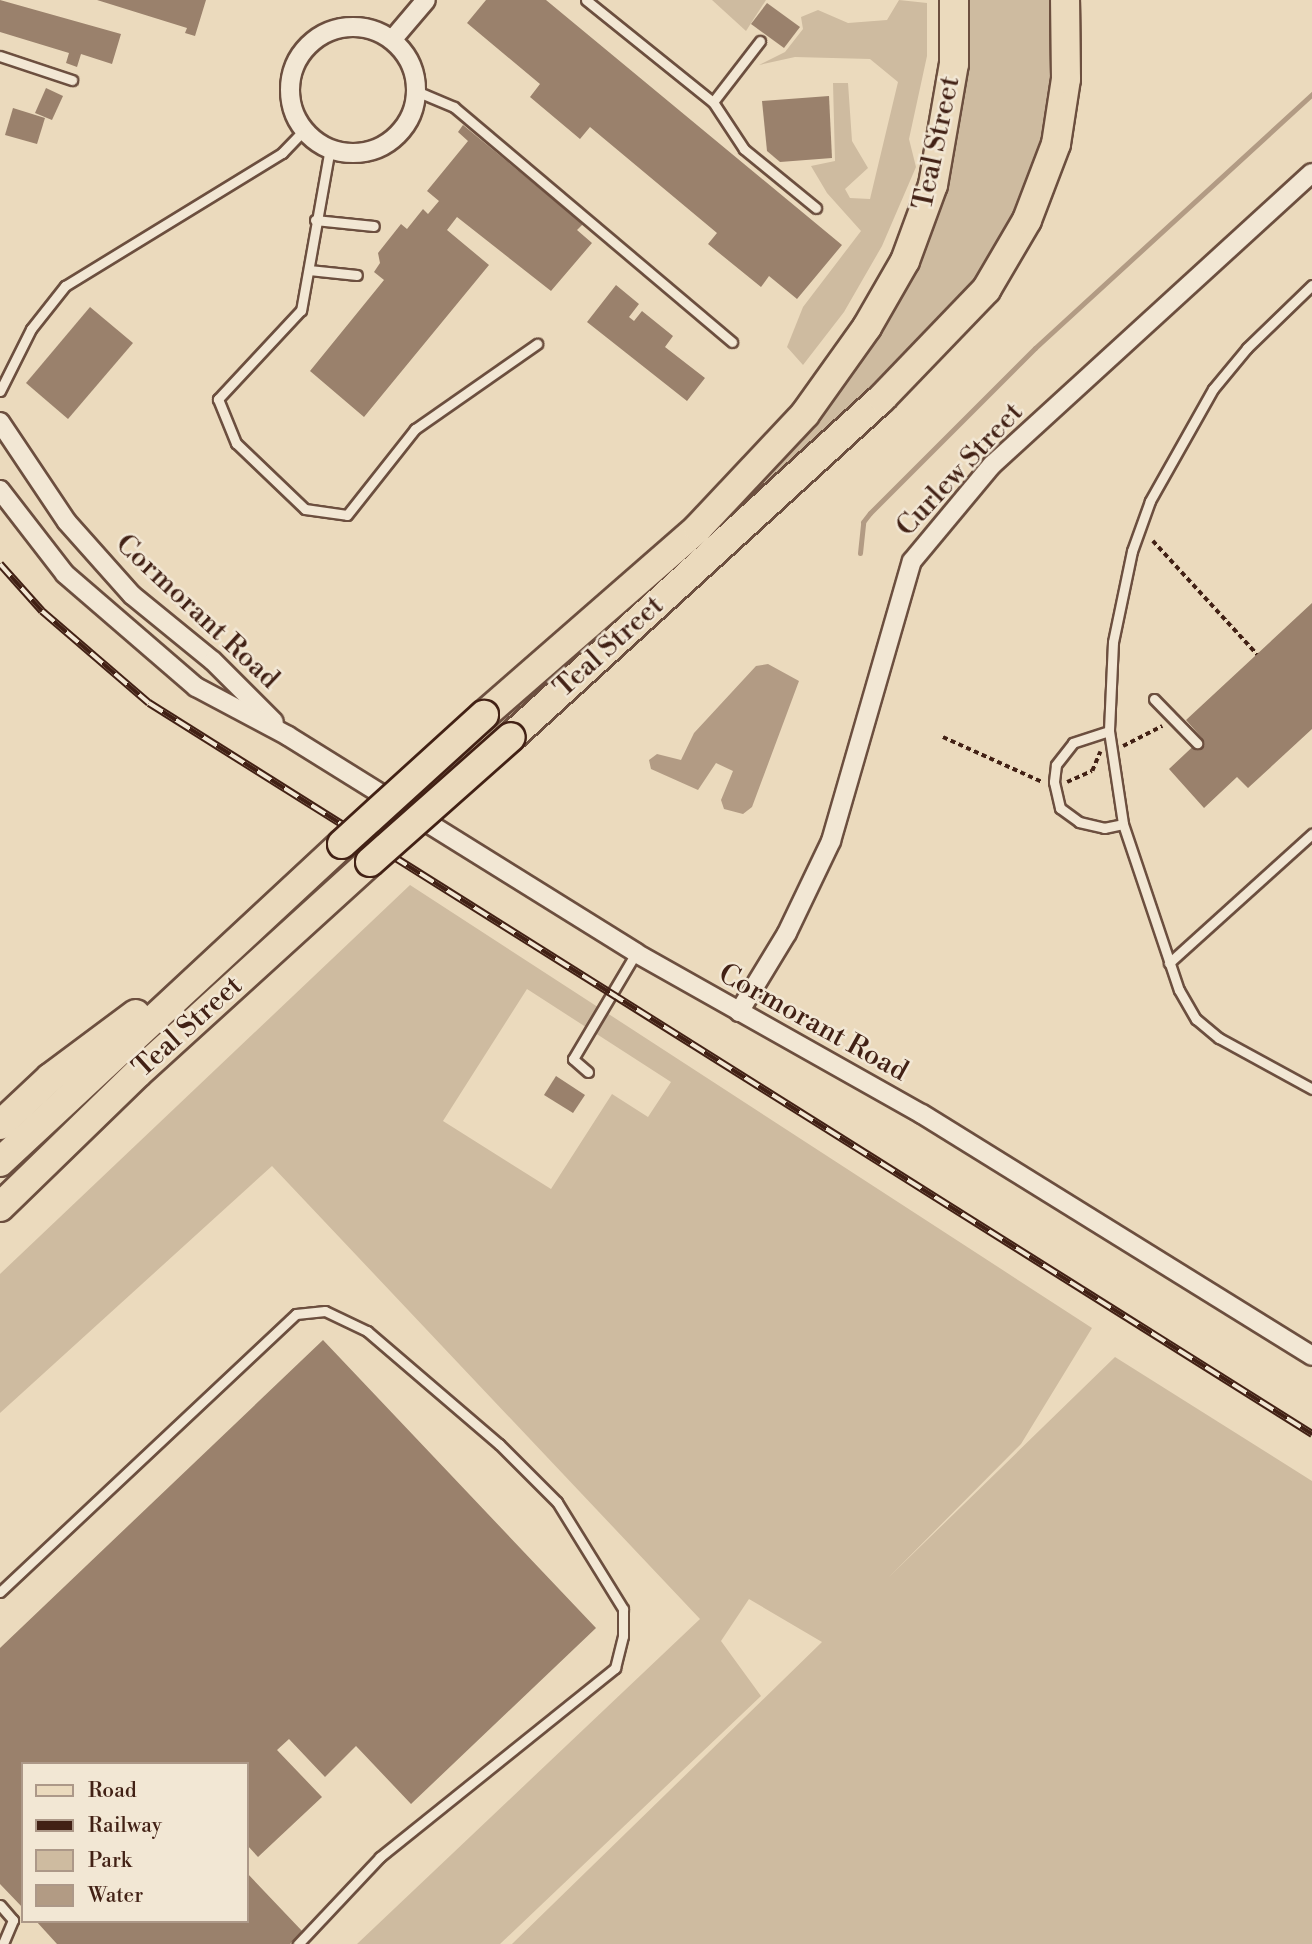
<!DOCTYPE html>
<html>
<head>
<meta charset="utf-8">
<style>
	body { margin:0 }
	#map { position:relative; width:1312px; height:1944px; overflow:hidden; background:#ebdabd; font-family:"Libre Bodoni",serif }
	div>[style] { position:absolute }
	.green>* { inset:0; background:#cebba0 }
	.water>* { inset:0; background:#b29b84 }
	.stream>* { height:5px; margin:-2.5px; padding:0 2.5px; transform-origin:2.5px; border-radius:2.5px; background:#b29b84 }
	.building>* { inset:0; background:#9a816c }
	.path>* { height:3.5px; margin-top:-1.75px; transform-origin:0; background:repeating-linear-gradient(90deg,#422115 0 5px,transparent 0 8.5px) }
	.roads { filter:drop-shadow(2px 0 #6c4f3f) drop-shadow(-2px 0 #6c4f3f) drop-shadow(0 2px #6c4f3f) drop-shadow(0 -2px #6c4f3f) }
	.service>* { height:9px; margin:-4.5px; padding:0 4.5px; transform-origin:4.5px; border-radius:4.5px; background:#f2e7d4 }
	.minor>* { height:18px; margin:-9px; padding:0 9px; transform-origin:9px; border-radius:9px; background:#f2e7d4 }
	.minor>.ring { margin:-9px; padding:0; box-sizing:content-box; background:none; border:18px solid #f2e7d4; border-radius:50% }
	.primary>* { height:28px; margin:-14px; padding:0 14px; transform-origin:14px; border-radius:14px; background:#ebdabd }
	.rail>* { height:8px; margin-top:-4px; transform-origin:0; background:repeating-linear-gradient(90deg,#f2e7d4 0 16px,#422115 0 32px); box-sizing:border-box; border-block:2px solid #422115 }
	.bridges { filter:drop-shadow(2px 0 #422115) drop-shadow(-2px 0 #422115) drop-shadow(0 2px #422115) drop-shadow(0 -2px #422115) }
	.primary-bridge>* { height:28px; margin:-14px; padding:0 14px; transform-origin:14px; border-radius:14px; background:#ebdabd }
	span { translate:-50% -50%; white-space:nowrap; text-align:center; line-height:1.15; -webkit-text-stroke:5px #f2e7d4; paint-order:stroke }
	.street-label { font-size:28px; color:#422115 }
	.legend { position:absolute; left:21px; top:1762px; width:228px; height:161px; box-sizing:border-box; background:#f2e7d4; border:2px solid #ac9888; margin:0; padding:9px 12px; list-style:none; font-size:21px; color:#422115 }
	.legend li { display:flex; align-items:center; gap:14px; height:35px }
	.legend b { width:35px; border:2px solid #ac9888 }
</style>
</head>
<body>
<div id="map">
	<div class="green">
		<div style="clip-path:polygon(712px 0,766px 0,746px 31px)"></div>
		<div style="clip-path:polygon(899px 0,927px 3px,927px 56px,909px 139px,916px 167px,882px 246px,844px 312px,803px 365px,787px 347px,803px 307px,861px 231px,827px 193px,811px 166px,835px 161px,833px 83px,848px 83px,852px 141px,868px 168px,845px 189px,850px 198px,870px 199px,898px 82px,870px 59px,795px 57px,759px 65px,785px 52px,803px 29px,801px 17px,818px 10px,848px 23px,887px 20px)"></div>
		<div style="clip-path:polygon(966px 0,1051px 0,1049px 108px,1035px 168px,1005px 235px,969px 291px,931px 335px,494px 737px,489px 732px,743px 500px,940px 197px,957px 136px)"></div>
		<div style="clip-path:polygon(evenodd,410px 885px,1092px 1328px,1021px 1444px,889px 1577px,1115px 1357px,1312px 1481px,1312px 1944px,512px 1944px,822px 1642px,749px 1599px,721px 1641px,761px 1696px,500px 1944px,357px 1944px,700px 1619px,272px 1166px,0 1413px,0 1274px,410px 885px,527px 989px,671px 1082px,648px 1117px,612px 1094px,551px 1189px,443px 1121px,527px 989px)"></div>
	</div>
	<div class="water">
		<div style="clip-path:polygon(768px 664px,799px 681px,752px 807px,743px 814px,724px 809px,721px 800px,733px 771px,716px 763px,698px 790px,651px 769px,649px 760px,657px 754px,681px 760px,694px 733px,756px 666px)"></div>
	</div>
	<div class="stream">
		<div style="left:860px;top:553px;width:31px;rotate:-84deg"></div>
		<div style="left:863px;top:522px;width:11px;rotate:-52deg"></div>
		<div style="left:870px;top:513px;width:233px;rotate:-45deg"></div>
		<div style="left:1035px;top:348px;width:376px;rotate:-42.5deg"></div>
	</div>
	<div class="building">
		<div style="clip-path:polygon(0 0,121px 34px,112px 64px,81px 54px,77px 67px,66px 63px,69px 53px,0 32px)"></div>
		<div style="clip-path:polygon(97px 0,206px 0,195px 36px,185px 33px,187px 28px)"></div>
		<div style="clip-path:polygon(486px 0,546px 0,842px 245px,797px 299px,769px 276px,761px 287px,708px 244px,717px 233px,590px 127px,580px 139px,530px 97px,540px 84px,467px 23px)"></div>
		<div style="clip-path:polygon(767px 3px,800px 27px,784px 48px,751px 24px)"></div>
		<div style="clip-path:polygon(46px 88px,63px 96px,52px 120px,35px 113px)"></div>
		<div style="clip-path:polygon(829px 96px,832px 158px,780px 162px,767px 151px,762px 101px)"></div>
		<div style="clip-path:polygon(13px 108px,45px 118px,37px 144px,5px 135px)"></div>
		<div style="clip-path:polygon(463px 125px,583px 224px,577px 230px,592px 243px,551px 291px,457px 217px,447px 230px,489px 265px,364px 417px,310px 371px,384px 280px,374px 272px,380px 263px,378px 253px,401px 224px,407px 229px,423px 209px,428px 214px,439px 201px,427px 191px,468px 141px,458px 132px)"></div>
		<div style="clip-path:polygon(616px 285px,639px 304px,629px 317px,634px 321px,642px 311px,673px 336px,665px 347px,705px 378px,687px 401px,587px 322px)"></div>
		<div style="clip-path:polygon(90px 307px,133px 343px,68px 419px,26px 383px)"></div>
		<div style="clip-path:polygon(1312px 603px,1312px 729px,1248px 788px,1237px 777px,1204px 808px,1169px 769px,1202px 738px,1186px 720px)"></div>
		<div style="clip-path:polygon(556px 1076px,585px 1095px,573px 1113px,544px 1095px)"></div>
		<div style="clip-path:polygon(323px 1340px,596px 1628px,411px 1804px,356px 1746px,325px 1777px,289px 1739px,277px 1750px,322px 1797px,258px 1857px,247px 1845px,247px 1764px,23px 1764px,23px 1908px,0 1884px,0 1648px)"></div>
		<div style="clip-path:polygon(247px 1873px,303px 1932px,290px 1944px,57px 1944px,36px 1921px,247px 1921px)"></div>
	</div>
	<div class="path">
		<div style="left:1153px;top:541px;width:154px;rotate:47.4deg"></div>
		<div style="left:943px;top:737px;width:109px;rotate:24.4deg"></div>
		<div style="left:1123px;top:746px;width:44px;rotate:-27.1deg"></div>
		<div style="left:1067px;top:782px;width:27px;rotate:-24deg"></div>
		<div style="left:1092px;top:771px;width:21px;rotate:-67deg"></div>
	</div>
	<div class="roads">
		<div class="service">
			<div style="left:586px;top:0;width:163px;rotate:38.8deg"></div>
			<div style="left:713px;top:102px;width:56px;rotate:56.6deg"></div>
			<div style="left:744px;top:149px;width:93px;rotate:39.3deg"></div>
			<div style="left:0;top:56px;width:76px;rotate:18.4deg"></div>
			<div style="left:416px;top:91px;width:41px;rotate:22.8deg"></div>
			<div style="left:454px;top:107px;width:364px;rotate:40.2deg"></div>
			<div style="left:713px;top:102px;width:77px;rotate:-52.4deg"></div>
			<div style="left:330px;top:148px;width:165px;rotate:100.1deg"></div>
			<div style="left:301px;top:310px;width:122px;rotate:133deg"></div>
			<div style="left:218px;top:399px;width:48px;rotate:67.8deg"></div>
			<div style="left:236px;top:443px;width:95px;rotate:43.7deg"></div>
			<div style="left:305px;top:509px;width:42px;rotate:8.1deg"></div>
			<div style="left:347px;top:515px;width:110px;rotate:-51.7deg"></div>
			<div style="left:415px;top:429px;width:149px;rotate:-34.9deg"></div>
			<div style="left:315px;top:220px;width:59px;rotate:5.8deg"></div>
			<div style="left:309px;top:270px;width:48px;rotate:5.9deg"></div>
			<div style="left:1312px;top:285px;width:91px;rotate:135.9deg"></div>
			<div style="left:1247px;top:348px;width:53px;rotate:129.7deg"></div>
			<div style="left:1213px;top:389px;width:129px;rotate:119.4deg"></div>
			<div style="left:1150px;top:501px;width:53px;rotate:109.8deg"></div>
			<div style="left:1132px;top:551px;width:93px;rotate:101.8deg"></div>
			<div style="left:1113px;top:642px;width:89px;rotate:92.6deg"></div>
			<div style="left:1109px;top:731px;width:94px;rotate:81.4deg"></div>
			<div style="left:1123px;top:824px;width:175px;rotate:71.4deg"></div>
			<div style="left:1179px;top:990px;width:34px;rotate:60deg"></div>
			<div style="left:1196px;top:1019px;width:30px;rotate:40deg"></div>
			<div style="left:1219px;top:1038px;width:106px;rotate:28.7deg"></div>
			<div style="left:0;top:391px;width:69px;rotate:-63.4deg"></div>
			<div style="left:31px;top:329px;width:55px;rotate:-51.7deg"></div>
			<div style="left:65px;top:286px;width:255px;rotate:-31.5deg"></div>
			<div style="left:282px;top:153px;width:32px;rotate:-46deg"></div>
			<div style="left:1154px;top:699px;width:62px;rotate:45.7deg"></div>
			<div style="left:1109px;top:731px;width:38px;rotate:162deg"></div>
			<div style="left:1073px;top:743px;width:28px;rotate:128deg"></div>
			<div style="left:1056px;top:765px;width:17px;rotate:97deg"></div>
			<div style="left:1054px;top:782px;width:27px;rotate:77deg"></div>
			<div style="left:1060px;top:808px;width:24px;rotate:36deg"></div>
			<div style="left:1079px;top:822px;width:26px;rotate:13deg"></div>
			<div style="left:1104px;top:828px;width:19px;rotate:-12deg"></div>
			<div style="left:1169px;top:963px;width:193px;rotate:-42.1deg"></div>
			<div style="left:588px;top:1072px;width:20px;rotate:-139deg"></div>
			<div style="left:573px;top:1059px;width:123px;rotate:-59.3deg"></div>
			<div style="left:0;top:1592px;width:406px;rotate:-43.2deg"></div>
			<div style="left:296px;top:1314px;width:29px;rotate:-6deg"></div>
			<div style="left:325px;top:1311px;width:47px;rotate:25.5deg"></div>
			<div style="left:367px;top:1331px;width:174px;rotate:40.6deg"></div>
			<div style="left:499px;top:1444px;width:82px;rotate:45deg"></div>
			<div style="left:557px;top:1502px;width:126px;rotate:58.3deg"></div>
			<div style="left:623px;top:1609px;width:27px;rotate:90deg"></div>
			<div style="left:623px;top:1636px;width:33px;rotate:104deg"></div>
			<div style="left:615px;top:1668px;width:302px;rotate:141.2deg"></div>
			<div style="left:380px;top:1857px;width:120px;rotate:133.3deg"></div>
			<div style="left:0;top:1905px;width:20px;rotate:49deg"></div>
			<div style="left:13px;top:1920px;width:26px;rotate:113deg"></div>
		</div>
		<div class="minor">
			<div class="ring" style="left:290px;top:27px;width:108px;height:108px"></div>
			<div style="left:392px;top:40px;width:52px;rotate:-49.6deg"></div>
			<div style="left:0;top:422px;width:120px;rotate:56.2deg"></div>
			<div style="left:67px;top:522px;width:98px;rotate:48.3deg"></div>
			<div style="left:132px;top:595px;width:104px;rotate:39.2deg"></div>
			<div style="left:213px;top:661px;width:86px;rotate:45deg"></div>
			<div style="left:0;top:490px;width:106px;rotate:52.3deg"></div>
			<div style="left:65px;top:574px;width:173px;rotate:40.8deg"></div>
			<div style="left:196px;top:687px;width:104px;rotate:28deg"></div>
			<div style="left:288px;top:736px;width:410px;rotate:31.9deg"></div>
			<div style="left:636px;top:953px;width:328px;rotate:29.4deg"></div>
			<div style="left:922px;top:1114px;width:459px;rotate:31.8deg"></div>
			<div style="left:739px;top:1012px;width:92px;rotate:-58.7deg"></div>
			<div style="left:787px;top:933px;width:102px;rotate:-64.4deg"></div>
			<div style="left:831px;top:841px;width:291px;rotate:-73.9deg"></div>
			<div style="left:912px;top:561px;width:125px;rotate:-50.2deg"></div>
			<div style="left:992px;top:465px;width:433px;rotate:-42.4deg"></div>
		</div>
		<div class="primary">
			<div style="left:484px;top:715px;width:284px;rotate:-41.1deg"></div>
			<div style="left:698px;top:528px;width:156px;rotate:-46.8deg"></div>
			<div style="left:805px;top:414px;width:107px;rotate:-54.5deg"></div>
			<div style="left:867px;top:327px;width:76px;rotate:-60.1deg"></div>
			<div style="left:905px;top:261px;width:81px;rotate:-69.8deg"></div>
			<div style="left:933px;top:185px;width:123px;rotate:-80.2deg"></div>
			<div style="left:954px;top:64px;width:64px;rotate:-90deg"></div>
			<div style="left:511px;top:737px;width:503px;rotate:-42.42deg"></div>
			<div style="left:882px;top:398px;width:150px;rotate:-46.1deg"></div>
			<div style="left:986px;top:290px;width:81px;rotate:-59.6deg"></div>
			<div style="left:1027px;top:220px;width:81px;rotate:-69.1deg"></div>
			<div style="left:1056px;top:144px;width:66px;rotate:-81.3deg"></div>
			<div style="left:1066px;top:79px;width:79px;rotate:-90.7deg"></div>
			<div style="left:0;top:1125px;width:69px;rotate:-43.2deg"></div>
			<div style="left:50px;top:1078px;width:107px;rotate:-36.7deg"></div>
			<div style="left:0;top:1162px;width:467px;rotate:-42.9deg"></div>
			<div style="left:0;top:1207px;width:192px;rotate:-44.2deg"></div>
			<div style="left:138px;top:1073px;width:314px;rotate:-42.3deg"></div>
		</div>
	</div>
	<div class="rail">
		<div style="left:0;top:564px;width:63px;rotate:48.2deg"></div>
		<div style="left:42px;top:611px;width:141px;rotate:40.7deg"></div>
		<div style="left:149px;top:703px;width:1374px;rotate:32.15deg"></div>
	</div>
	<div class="bridges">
		<div class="primary-bridge">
			<div style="left:342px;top:844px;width:192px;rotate:-42.3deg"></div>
			<div style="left:370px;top:862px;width:188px;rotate:-41.6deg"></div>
		</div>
	</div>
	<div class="street-label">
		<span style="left:937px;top:143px;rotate:-78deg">Teal Street</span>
		<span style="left:960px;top:470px;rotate:-47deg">Curlew Street</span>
		<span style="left:197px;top:612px;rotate:43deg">Cormorant Road</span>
		<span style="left:609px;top:647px;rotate:-42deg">Teal Street</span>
		<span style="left:813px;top:1023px;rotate:29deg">Cormorant Road</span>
		<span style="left:188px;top:1027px;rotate:-42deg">Teal Street</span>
	</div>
	<ul class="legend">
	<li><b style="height:9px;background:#ebdabd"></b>Road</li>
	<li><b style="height:9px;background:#422115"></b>Railway</li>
	<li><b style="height:19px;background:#cebba0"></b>Park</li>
	<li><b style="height:19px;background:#b29b84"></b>Water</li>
	</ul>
</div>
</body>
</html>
